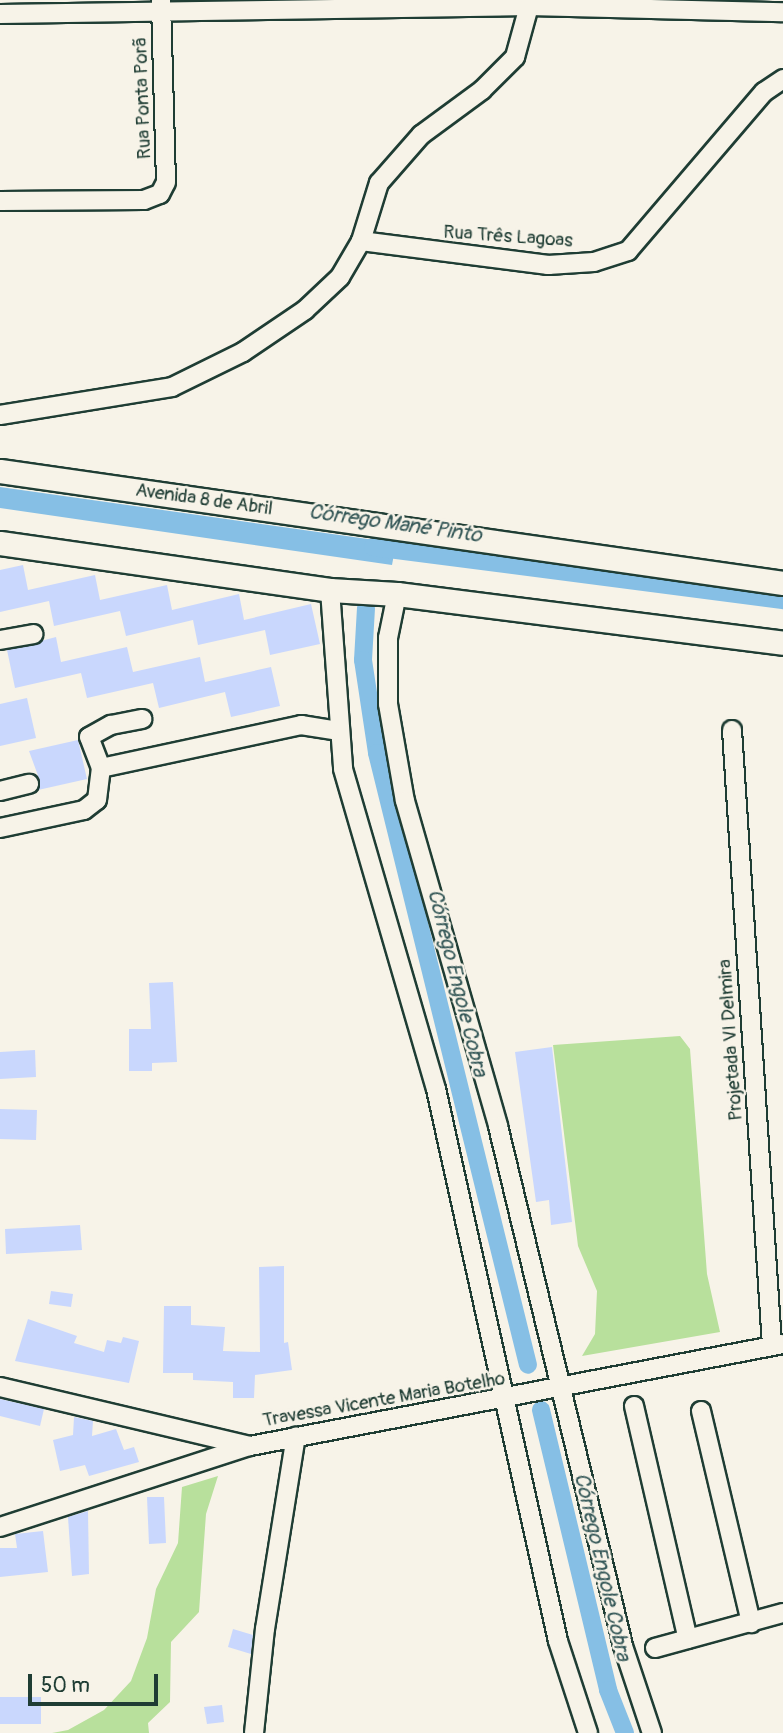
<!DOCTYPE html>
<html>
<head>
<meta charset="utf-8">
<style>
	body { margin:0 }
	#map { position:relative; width:783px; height:1733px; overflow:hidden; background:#f7f3e8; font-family:Pangolin,sans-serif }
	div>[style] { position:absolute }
	.green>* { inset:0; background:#b8e09c }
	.water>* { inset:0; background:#86bfe5 }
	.canal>* { height:18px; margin:-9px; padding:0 9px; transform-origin:9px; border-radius:9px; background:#86bfe5 }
	.building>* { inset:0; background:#c9d7fd }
	.roads { filter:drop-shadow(2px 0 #1f3d34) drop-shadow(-2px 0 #1f3d34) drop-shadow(0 2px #1f3d34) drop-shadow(0 -2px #1f3d34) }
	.minor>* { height:18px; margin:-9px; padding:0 9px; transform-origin:9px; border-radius:9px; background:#f7f3e8 }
	.major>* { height:23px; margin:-11.5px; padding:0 11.5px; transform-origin:11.5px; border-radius:11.5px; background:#f7f3e8 }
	span { translate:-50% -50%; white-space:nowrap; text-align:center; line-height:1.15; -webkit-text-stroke:5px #f7f3e8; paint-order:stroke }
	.street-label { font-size:19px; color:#1f3d34 }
	.water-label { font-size:21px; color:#345757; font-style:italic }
	.scale { position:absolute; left:28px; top:1674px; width:130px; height:32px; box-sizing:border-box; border:4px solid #1f3d34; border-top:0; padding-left:9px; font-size:21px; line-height:24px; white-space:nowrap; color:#1f3d34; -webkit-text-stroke:5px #f7f3e8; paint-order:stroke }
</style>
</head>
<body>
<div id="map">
	<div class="green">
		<div style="clip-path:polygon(680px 1036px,690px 1049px,707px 1274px,720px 1332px,582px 1356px,595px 1334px,597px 1291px,578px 1246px,553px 1045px)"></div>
		<div style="clip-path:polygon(218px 1476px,206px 1514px,199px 1612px,171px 1642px,170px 1702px,148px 1723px,149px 1733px,52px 1733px,68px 1730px,104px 1710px,131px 1681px,147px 1638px,156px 1589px,178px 1543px,182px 1487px)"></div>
	</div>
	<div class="water">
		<div style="clip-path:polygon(0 487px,396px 543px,392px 565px,0 508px)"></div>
	</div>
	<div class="canal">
		<div style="left:373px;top:547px;width:413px;rotate:7.4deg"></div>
		<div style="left:366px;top:608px;width:52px;rotate:93.3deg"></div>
		<div style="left:363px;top:660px;width:94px;rotate:81.4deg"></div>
		<div style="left:377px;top:753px;width:630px;rotate:76.14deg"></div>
		<div style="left:541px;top:1410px;width:288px;rotate:76.5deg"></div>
		<div style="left:608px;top:1690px;width:46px;rotate:68.4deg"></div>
	</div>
	<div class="building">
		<div style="clip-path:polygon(23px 565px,28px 590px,95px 575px,100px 600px,167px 585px,172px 610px,239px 594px,244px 620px,311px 604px,320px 644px,270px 655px,265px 630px,198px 645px,193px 620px,126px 636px,120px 611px,54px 626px,49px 601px,0 612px,0 570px)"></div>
		<div style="clip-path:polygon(56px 637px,61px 662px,127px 647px,133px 672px,200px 657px,205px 682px,271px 667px,280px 706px,231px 717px,225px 692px,159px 708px,153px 683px,87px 698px,81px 673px,15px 688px,7px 650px)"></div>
		<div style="clip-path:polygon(27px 698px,36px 738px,0 746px,0 704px)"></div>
		<div style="clip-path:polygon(78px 740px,87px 779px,38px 790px,40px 781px,29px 751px)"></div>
		<div style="clip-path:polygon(173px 982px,177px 1062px,152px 1063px,152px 1071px,129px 1071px,129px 1029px,151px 1029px,149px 983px)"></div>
		<div style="clip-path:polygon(552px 1047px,572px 1222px,551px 1225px,549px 1200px,536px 1202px,515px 1052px)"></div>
		<div style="clip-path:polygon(35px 1050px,36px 1077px,0 1079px,0 1052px)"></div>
		<div style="clip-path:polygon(0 1109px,37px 1110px,36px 1140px,0 1139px)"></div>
		<div style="clip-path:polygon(80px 1225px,82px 1250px,6px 1254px,5px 1229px)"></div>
		<div style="clip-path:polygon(284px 1266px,284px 1343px,288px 1342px,292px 1370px,255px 1375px,254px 1398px,233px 1398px,233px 1382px,193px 1380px,193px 1373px,163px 1373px,164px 1306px,191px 1306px,191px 1325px,225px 1327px,223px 1351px,260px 1352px,259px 1267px)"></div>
		<div style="clip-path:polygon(51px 1291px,73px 1294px,71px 1307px,49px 1304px)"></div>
		<div style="clip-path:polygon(28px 1319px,77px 1336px,74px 1343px,104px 1352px,107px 1340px,121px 1343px,123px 1337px,139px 1341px,129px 1383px,15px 1361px)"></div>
		<div style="clip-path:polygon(0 1399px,44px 1409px,40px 1426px,0 1416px)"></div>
		<div style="clip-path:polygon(74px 1417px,93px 1421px,92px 1436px,116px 1429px,124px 1450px,134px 1447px,139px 1462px,89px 1476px,85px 1465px,60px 1471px,53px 1440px,73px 1435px)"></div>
		<div style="clip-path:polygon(147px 1497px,164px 1497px,166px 1543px,149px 1544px)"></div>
		<div style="clip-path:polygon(88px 1511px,89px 1574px,72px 1576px,68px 1517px)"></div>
		<div style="clip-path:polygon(43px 1531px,48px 1572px,0 1577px,0 1548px,17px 1548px,15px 1534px)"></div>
		<div style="clip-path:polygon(233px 1629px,253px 1635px,251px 1654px,228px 1647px)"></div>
		<div style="clip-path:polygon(0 1697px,41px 1697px,41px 1724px,0 1724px)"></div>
		<div style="clip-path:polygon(222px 1705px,224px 1722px,207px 1724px,204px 1707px)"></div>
	</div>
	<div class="roads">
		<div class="minor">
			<div style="left:0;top:14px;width:529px;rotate:-0.87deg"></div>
			<div style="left:529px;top:6px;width:254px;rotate:1.4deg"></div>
			<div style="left:0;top:201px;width:144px;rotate:-0.4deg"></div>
			<div style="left:144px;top:200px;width:17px;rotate:-21deg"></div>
			<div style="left:160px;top:194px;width:13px;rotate:-63deg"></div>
			<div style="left:166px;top:182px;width:182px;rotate:-91.6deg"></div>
			<div style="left:361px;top:241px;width:189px;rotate:7.3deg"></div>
			<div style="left:548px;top:265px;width:46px;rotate:-3.7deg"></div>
			<div style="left:594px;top:262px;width:36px;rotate:-18deg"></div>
			<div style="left:628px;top:251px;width:209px;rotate:-49.5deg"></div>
			<div style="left:764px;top:92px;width:23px;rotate:-34deg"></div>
			<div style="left:0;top:415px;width:174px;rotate:-9.2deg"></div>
			<div style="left:172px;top:387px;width:79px;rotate:-26.2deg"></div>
			<div style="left:243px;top:352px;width:75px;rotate:-34.1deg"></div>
			<div style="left:305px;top:310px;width:48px;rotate:-43.3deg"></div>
			<div style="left:340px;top:277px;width:42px;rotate:-59.7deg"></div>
			<div style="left:361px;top:241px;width:61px;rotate:-72.8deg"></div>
			<div style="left:379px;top:183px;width:64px;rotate:-48.8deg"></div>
			<div style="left:421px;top:135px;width:76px;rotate:-36.4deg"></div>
			<div style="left:482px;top:90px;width:47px;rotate:-45deg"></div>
			<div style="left:515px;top:57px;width:53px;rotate:-74.6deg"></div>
			<div style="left:330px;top:590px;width:179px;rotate:85.8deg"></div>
			<div style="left:343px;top:769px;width:333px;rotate:73.8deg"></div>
			<div style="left:436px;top:1089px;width:565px;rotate:77.54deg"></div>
			<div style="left:558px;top:1641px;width:97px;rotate:71.9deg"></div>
			<div style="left:397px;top:594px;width:45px;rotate:101.6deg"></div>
			<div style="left:388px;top:638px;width:66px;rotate:90deg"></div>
			<div style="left:388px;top:704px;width:98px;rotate:80.1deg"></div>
			<div style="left:405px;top:801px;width:338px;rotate:74deg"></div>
			<div style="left:498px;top:1126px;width:535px;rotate:76.48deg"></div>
			<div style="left:623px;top:1646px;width:92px;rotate:71.6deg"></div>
			<div style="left:0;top:640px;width:34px;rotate:-10deg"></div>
			<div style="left:732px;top:730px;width:617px;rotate:86.28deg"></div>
			<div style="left:101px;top:768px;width:205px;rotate:-12.1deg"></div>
			<div style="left:301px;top:725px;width:39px;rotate:9deg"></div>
			<div style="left:0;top:791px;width:30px;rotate:-14deg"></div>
			<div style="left:0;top:828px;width:86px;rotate:-12.1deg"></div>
			<div style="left:84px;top:810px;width:16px;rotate:-38deg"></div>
			<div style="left:97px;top:800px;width:32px;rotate:-83deg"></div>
			<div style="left:101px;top:768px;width:33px;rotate:-111deg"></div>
			<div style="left:89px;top:737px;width:25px;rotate:-29deg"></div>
			<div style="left:111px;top:725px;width:32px;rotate:-11deg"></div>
			<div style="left:0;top:1387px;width:257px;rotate:13.3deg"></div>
			<div style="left:634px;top:1406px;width:239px;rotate:77deg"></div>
			<div style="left:701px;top:1411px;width:218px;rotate:76.7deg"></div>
			<div style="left:0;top:1527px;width:263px;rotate:-18deg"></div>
			<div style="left:250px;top:1446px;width:543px;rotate:-10.83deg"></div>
			<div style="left:655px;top:1648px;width:133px;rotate:-15.3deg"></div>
			<div style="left:254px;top:1733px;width:105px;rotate:-84deg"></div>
			<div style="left:265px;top:1629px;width:195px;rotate:-80.9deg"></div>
		</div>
		<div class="major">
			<div style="left:0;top:471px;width:791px;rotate:8.14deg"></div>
			<div style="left:0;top:543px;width:333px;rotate:8.1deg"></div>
			<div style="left:330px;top:590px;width:67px;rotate:3.4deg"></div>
			<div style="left:397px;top:594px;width:389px;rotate:7.2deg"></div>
		</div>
	</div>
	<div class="street-label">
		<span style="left:143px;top:98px;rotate:-92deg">Rua Ponta Porã</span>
		<span style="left:508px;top:237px;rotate:4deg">Rua Três Lagoas</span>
		<span style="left:204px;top:500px;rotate:8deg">Avenida 8 de Abril</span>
		<span style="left:731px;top:1040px;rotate:-94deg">Projetada VI Delmira</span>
		<span style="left:384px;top:1400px;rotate:-10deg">Travessa Vicente Maria Botelho</span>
	</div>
	<div class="water-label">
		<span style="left:395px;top:524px;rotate:8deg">Córrego Mané Pinto</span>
		<span style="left:457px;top:983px;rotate:76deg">Córrego Engole Cobra</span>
		<span style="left:602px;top:1567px;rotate:77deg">Córrego Engole Cobra</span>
	</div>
	<div class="scale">50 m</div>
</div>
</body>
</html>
